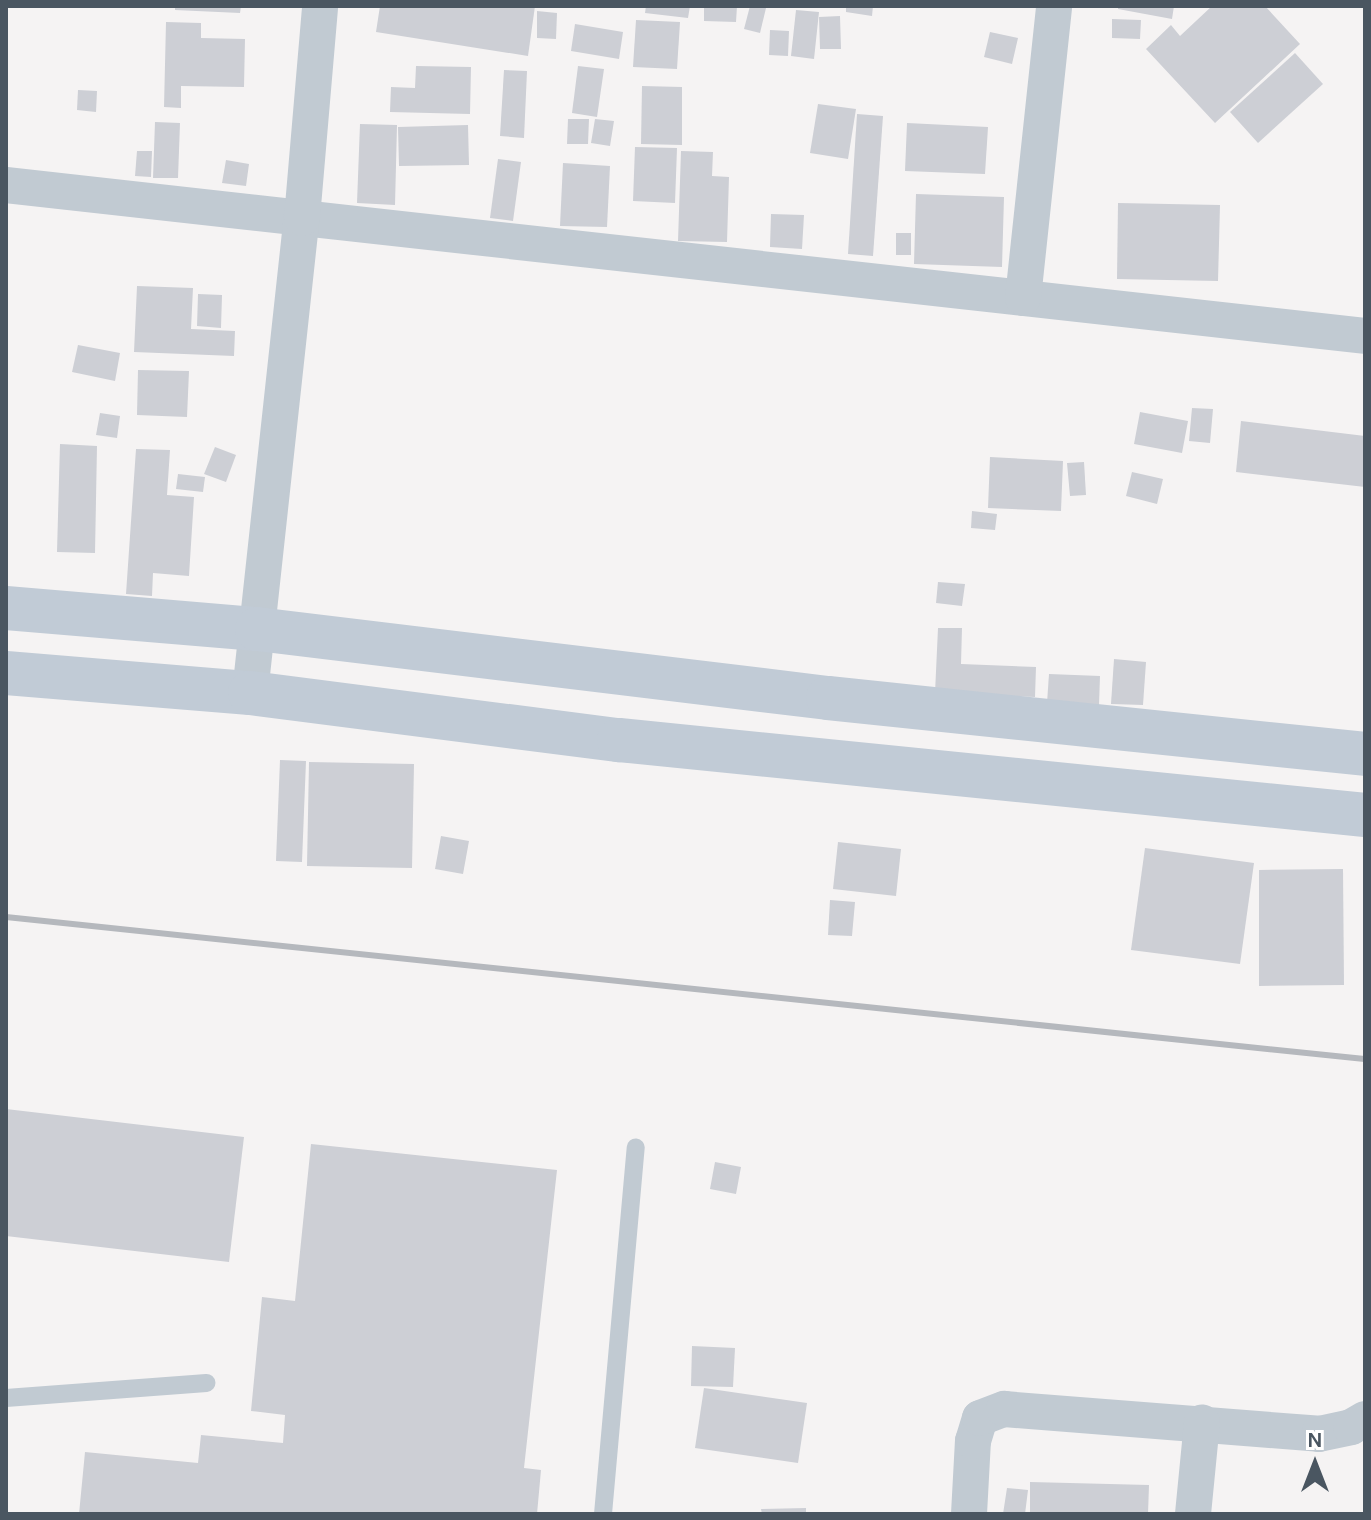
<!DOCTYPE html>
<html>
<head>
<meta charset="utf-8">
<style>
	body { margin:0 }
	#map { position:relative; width:1371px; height:1520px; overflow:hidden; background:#f5f3f3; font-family:Karla,sans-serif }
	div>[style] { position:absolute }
	.building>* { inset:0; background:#cdcfd5 }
	.lane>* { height:18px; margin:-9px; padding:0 9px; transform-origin:9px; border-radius:9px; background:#c1cad2 }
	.street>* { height:36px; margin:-18px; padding:0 18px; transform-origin:18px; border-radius:18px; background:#c1cad2 }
	.secondary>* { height:44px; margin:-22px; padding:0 22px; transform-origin:22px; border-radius:22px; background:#c1cbd6 }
	.rail>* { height:6px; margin:-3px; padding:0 3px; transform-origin:3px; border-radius:3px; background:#b5b8bd }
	span { translate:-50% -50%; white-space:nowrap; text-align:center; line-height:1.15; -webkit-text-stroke:7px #fff; paint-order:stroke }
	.frame { position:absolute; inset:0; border:8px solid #4a5661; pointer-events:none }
	.north { position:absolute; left:1275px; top:1424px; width:80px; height:80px; -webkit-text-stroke:6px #fff; paint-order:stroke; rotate:0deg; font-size:22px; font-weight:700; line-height:32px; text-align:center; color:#4a5661 }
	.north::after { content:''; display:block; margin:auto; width:28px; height:36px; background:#4a5661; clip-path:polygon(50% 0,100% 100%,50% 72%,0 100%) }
</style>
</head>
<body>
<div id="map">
	<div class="building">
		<div style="clip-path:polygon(175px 6px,241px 6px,240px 13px,175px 10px)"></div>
		<div style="clip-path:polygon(380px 6px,535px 6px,528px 56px,376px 32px)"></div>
		<div style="clip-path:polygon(646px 6px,690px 6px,688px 18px,645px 13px)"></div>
		<div style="clip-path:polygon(704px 6px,737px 6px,736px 22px,704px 21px)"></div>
		<div style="clip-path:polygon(750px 6px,766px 8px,760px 33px,744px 29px)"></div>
		<div style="clip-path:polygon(846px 6px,873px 6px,872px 16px,846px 12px)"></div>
		<div style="clip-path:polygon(1118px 6px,1174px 6px,1172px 19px,1118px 9px)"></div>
		<div style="clip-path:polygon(1212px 6px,1265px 6px,1300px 44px,1215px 123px,1146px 49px,1171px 25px,1180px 36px)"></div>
		<div style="clip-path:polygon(796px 10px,819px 12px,814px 59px,791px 56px)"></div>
		<div style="clip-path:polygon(537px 11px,557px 13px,556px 39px,537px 38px)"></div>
		<div style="clip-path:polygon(840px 16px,841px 49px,820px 49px,819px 17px)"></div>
		<div style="clip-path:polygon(1112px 19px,1141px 20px,1140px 39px,1112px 38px)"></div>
		<div style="clip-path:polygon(636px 20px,680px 22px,677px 69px,633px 67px)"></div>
		<div style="clip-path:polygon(166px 22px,201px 23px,201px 38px,245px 39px,244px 87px,181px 86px,181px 108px,164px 107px)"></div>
		<div style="clip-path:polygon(575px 24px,623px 32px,619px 59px,571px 51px)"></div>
		<div style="clip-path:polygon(770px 30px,789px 31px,788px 56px,769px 55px)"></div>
		<div style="clip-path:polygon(990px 32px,1018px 38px,1012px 64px,984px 57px)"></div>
		<div style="clip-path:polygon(1295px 53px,1323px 84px,1258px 143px,1230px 112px)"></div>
		<div style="clip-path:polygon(416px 66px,471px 67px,470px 114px,390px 112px,391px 87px,415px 88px)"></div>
		<div style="clip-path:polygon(578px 66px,604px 69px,597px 117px,572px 113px)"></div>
		<div style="clip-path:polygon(504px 70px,527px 71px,524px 138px,500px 136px)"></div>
		<div style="clip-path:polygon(642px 86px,682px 87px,682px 145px,641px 144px)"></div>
		<div style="clip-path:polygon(78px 90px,97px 91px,96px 112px,77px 110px)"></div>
		<div style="clip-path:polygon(818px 104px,856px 109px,848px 159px,810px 153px)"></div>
		<div style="clip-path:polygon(857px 114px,883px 116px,873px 256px,848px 254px)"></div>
		<div style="clip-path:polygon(568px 119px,589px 119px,588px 144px,567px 144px)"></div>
		<div style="clip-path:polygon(595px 119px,614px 121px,610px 146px,591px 143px)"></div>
		<div style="clip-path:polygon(155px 122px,180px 123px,178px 178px,153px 178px)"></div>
		<div style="clip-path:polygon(907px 123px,988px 127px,985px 174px,905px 171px)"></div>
		<div style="clip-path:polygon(360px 124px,397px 125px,395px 205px,357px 203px)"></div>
		<div style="clip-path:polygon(468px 125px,469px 165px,399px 166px,398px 127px)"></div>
		<div style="clip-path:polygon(635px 147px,677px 148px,675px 203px,633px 201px)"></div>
		<div style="clip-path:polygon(137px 151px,152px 151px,151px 177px,135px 176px)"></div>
		<div style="clip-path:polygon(681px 151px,713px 152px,712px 176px,729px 177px,727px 242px,678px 241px)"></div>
		<div style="clip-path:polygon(498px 159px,521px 162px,513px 221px,490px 218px)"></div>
		<div style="clip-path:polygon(226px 160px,249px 164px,246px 186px,222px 183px)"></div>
		<div style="clip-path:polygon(563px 163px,610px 166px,607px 227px,560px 226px)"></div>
		<div style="clip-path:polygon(916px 194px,1004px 197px,1002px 267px,914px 264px)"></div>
		<div style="clip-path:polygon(1118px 203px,1220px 205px,1218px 281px,1117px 279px)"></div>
		<div style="clip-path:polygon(771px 214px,804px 215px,802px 249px,770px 247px)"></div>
		<div style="clip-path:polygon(896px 233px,911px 233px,911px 255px,896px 255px)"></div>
		<div style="clip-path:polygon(137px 286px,193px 288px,191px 329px,235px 331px,234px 356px,134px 352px)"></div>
		<div style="clip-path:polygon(198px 294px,222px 295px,221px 328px,197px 326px)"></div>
		<div style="clip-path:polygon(78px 345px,120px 353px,115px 381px,72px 372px)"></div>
		<div style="clip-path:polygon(138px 370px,189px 371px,187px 417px,137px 415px)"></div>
		<div style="clip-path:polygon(1192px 408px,1213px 409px,1210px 443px,1189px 441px)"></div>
		<div style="clip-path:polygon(1140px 412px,1188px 421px,1182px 453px,1134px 444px)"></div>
		<div style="clip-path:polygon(100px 413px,120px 416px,117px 438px,96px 435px)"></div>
		<div style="clip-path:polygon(1241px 421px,1365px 436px,1365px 487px,1236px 472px)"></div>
		<div style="clip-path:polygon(60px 444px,97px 446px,95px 553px,57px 552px)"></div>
		<div style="clip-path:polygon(215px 447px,236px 455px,226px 482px,204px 474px)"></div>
		<div style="clip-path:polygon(136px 449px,170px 450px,167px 495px,194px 497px,189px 576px,153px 573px,152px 596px,126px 594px)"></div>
		<div style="clip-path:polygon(990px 457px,1063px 461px,1061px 511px,988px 508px)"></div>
		<div style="clip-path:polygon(1084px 462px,1086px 495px,1070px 496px,1067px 463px)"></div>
		<div style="clip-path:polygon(1132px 472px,1163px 479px,1157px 504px,1126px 496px)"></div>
		<div style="clip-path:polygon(178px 474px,205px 477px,203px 492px,176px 489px)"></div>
		<div style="clip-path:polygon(972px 511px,997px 514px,995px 530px,971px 528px)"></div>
		<div style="clip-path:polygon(938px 582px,965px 584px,962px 606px,936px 603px)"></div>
		<div style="clip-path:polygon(938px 628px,962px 628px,961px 664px,1036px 667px,1035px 697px,935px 693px)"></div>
		<div style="clip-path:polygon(1114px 659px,1146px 662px,1143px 705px,1111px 704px)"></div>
		<div style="clip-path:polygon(1049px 674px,1100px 676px,1099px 705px,1047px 703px)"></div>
		<div style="clip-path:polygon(280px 760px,306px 761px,302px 862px,276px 861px)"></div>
		<div style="clip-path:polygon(309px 762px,414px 764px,412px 868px,307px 866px)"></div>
		<div style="clip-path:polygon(441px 836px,469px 841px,463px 874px,435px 869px)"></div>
		<div style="clip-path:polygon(838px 842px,901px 849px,896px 896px,833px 889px)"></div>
		<div style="clip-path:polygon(1145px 848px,1254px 863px,1240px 964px,1131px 950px)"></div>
		<div style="clip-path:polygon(1343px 869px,1344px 985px,1259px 986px,1259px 870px)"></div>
		<div style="clip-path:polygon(830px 900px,855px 902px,852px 936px,828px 935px)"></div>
		<div style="clip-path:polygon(6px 1109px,244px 1137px,229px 1262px,6px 1236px)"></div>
		<div style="clip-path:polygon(311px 1144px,557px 1170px,524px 1468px,541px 1470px,537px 1514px,79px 1514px,85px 1452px,198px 1463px,201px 1435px,283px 1443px,285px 1415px,251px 1411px,262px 1297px,295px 1301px)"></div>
		<div style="clip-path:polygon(715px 1162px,741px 1167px,736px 1194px,710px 1189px)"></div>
		<div style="clip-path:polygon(692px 1346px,735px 1348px,733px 1387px,691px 1386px)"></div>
		<div style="clip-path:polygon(704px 1388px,807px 1403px,798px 1463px,695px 1448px)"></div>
		<div style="clip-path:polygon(1030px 1482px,1149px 1485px,1148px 1514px,1030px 1512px)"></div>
		<div style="clip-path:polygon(1007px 1488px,1028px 1490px,1025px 1514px,1003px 1514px)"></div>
		<div style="clip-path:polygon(806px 1508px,806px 1514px,762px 1514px,761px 1509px)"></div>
	</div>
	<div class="lane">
		<div style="left:6px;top:1398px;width:201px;rotate:-4.3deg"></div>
		<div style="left:603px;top:1514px;width:368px;rotate:-84.9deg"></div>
	</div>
	<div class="street">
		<div style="left:6px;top:185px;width:1367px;rotate:6.34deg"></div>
		<div style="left:1023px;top:298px;width:294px;rotate:-83.9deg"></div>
		<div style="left:250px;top:693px;width:478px;rotate:-83.8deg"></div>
		<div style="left:302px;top:218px;width:213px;rotate:-85.1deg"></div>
		<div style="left:969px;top:1514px;width:73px;rotate:-86.9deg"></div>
		<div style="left:973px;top:1441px;width:24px;rotate:-73deg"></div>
		<div style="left:980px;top:1418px;width:26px;rotate:-21deg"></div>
		<div style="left:1004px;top:1409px;width:316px;rotate:4.5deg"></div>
		<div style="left:1319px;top:1434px;width:33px;rotate:-12deg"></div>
		<div style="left:1351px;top:1427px;width:16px;rotate:-30deg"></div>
		<div style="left:1193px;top:1514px;width:92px;rotate:-84.4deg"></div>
	</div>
	<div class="secondary">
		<div style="left:6px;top:608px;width:252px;rotate:4.8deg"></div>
		<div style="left:257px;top:629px;width:575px;rotate:6.89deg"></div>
		<div style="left:828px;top:698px;width:540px;rotate:5.95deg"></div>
		<div style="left:6px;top:673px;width:245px;rotate:4.7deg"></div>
		<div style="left:250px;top:693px;width:372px;rotate:7.3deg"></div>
		<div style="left:619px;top:740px;width:750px;rotate:5.74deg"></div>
	</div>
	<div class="rail">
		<div style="left:6px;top:917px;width:1366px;rotate:5.97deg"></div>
	</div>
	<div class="frame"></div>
	<div class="north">N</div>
</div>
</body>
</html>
